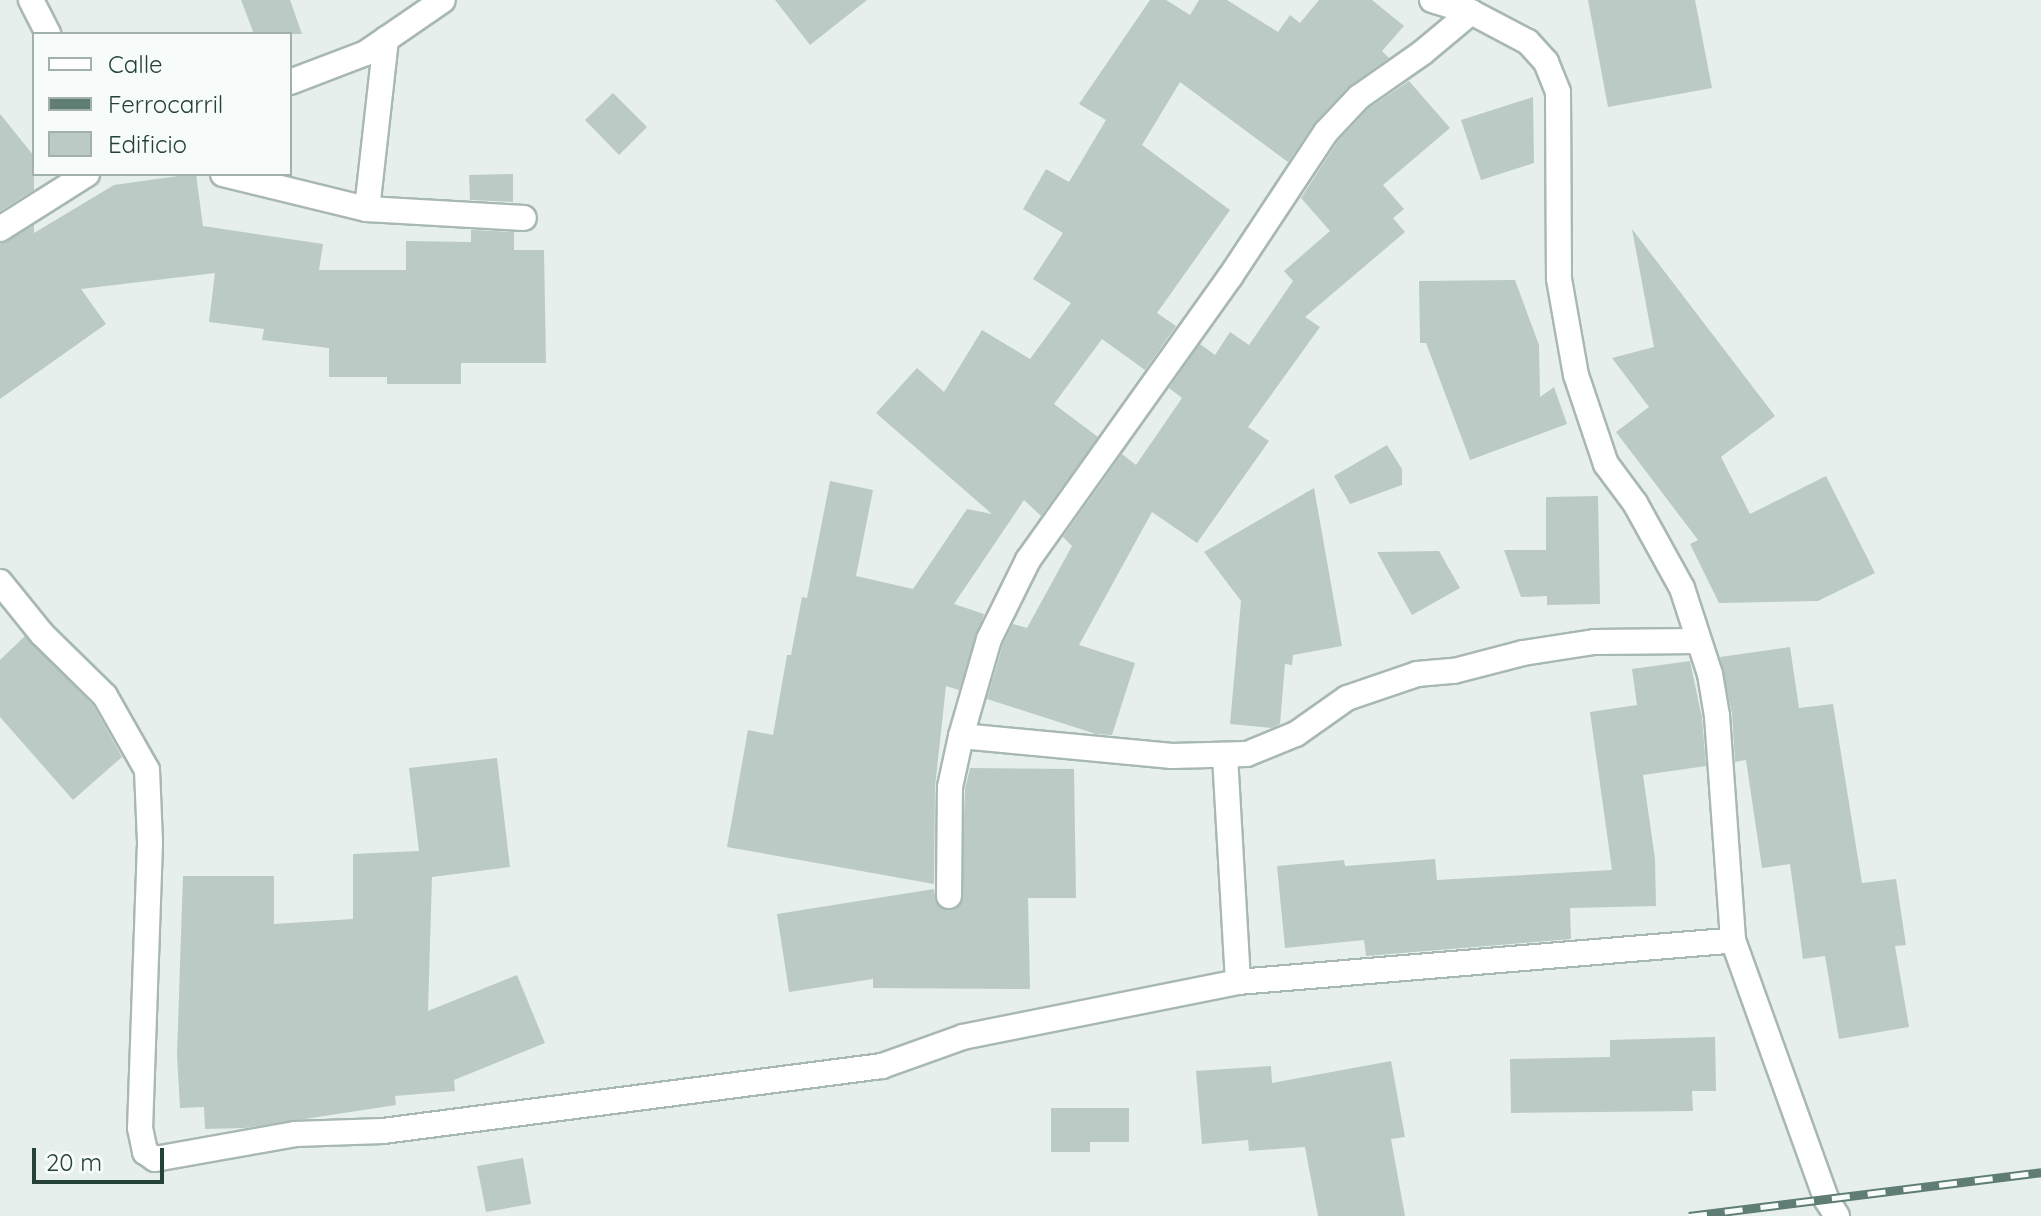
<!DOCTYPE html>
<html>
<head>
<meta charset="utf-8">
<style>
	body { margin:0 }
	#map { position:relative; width:2041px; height:1216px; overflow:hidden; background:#e6efeb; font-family:Quicksand,sans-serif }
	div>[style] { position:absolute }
	.building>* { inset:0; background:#bbcac4 }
	.roads { filter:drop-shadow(2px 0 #a8b8b2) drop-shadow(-2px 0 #a8b8b2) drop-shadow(0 2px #a8b8b2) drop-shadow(0 -2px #a8b8b2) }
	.minor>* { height:24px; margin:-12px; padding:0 12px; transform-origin:12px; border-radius:12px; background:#fff }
	.rail>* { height:9px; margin-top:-4.5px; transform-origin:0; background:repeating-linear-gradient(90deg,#f7fbf9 0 18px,#5f7d75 0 36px); box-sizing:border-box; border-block:2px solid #5f7d75 }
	span { translate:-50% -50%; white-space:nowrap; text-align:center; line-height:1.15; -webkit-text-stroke:8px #f7fbf9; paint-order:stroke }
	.legend { position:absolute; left:32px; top:32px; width:260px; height:144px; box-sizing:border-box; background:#f7fbf9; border:2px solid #a3b1ad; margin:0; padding:10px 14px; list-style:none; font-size:24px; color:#24423a }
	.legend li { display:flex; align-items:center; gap:16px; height:40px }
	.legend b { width:40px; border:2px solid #a3b1ad }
	.scale { position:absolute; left:32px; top:1148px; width:132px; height:36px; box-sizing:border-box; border:4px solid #24423a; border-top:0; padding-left:10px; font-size:24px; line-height:28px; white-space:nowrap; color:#24423a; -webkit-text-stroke:6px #f7fbf9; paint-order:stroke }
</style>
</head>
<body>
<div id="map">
	<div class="building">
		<div style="clip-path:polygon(241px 0,290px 0,302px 34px,254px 34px)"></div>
		<div style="clip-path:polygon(775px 0,867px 0,810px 45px)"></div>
		<div style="clip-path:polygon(1150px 0,1166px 0,1190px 15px,1199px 0,1227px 0,1278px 32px,1290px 15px,1300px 23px,1319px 0,1372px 0,1404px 26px,1382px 51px,1389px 58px,1348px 87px,1315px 122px,1288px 162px,1180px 82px,1142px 145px,1230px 210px,1157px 313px,1176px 326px,1145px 370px,1102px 339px,1054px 404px,1098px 437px,1041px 516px,1024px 500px,954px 604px,984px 614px,959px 690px,946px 686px,935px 787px,934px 884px,727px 847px,748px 730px,773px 735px,787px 655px,791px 655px,802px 597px,807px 598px,830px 481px,873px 490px,856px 576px,913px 589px,967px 509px,992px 514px,876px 413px,917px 368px,944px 392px,982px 330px,1030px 359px,1071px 303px,1033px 279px,1063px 233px,1023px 209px,1046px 169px,1069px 182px,1106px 120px,1079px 104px)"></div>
		<div style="clip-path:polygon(1588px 0,1695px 0,1712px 88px,1608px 107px)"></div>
		<div style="clip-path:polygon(1409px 81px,1450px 128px,1383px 185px,1404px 209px,1393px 218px,1405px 232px,1305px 317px,1320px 327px,1248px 427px,1269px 441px,1197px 543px,1152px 512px,1079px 645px,1135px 663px,1112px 735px,1096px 734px,987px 699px,1003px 644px,1013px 624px,1027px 628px,1072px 546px,1063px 537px,1122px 454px,1136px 465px,1182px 398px,1169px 388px,1200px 344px,1215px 355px,1230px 332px,1249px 345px,1293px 281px,1284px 271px,1330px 231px,1301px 198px,1338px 141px,1369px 108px)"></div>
		<div style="clip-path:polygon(613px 93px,647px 127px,619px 155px,585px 120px)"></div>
		<div style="clip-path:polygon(1533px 97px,1534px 163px,1481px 180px,1461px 120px)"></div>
		<div style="clip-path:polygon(0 114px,34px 156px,34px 190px,0 211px)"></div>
		<div style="clip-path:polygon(193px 174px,196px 174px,203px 226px,323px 244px,319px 270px,406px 270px,406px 241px,471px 242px,471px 230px,514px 232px,514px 250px,544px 250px,546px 363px,461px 363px,461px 384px,387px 384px,387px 377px,329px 377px,329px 348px,262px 340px,264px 329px,209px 322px,215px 273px,81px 289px,106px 324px,0 399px,0 244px,34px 225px,34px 233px,114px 185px)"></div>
		<div style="clip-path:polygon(513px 174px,513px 202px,470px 200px,469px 175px)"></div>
		<div style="clip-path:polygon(1632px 229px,1775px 416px,1721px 457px,1750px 514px,1826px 476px,1875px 573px,1818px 601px,1719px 603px,1690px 544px,1698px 540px,1616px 432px,1649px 407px,1612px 358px,1654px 347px)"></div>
		<div style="clip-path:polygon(1515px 280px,1539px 345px,1540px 397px,1554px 387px,1567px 424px,1470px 460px,1426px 343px,1420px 343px,1419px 281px)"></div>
		<div style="clip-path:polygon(1387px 445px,1402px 469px,1402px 485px,1350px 504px,1334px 476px)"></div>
		<div style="clip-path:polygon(1314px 488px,1342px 646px,1293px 655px,1292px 665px,1285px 664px,1280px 724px,1272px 728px,1230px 724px,1241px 601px,1204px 552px)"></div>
		<div style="clip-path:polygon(1598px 496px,1600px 604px,1547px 605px,1547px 596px,1521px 597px,1504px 550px,1546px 550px,1546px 497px)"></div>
		<div style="clip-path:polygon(1439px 551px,1460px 588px,1412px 615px,1377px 552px)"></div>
		<div style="clip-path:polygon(25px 636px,93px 705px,122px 757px,73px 800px,0 717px,0 660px)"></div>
		<div style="clip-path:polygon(1790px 647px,1799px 708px,1833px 704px,1862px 883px,1896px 879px,1906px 945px,1895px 946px,1909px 1027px,1839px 1039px,1825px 956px,1803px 959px,1790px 864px,1762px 868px,1746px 760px,1735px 762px,1732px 714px,1720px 657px)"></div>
		<div style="clip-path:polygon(1690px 661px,1702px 718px,1706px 766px,1643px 775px,1655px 859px,1656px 906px,1570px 908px,1571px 939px,1366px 956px,1364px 940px,1285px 948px,1277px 866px,1344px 860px,1345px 866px,1435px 859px,1437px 880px,1612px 870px,1590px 712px,1637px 705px,1632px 669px)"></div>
		<div style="clip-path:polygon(497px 758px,510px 867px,432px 877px,428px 1011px,517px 975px,545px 1043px,454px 1080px,455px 1091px,395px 1096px,396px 1105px,245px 1128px,205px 1129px,204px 1107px,180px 1108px,177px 1055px,183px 876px,274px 876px,274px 924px,353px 919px,353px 854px,419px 851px,409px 768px)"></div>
		<div style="clip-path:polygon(970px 768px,1074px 769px,1076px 898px,1028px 898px,1030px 989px,873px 988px,873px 979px,789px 992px,777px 914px,934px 889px,936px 903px,942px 909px,956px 909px,961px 904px,965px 789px)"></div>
		<div style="clip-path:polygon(1715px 1037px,1716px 1091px,1692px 1091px,1693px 1111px,1511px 1113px,1510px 1059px,1610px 1057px,1610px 1040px)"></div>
		<div style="clip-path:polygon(1391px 1061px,1405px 1137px,1391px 1139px,1405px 1216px,1318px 1216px,1305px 1147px,1249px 1151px,1248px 1140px,1202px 1144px,1196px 1071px,1271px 1066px,1272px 1083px)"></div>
		<div style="clip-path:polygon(1051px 1108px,1129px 1108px,1129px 1142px,1090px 1142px,1090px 1152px,1051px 1152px)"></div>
		<div style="clip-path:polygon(523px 1158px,531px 1204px,486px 1212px,477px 1166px)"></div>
	</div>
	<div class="roads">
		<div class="minor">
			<div style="left:31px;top:0;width:38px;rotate:63deg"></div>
			<div style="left:1432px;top:0;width:41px;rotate:17.1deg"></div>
			<div style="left:1471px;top:12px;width:64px;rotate:27.8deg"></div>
			<div style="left:1528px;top:42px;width:27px;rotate:48deg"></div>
			<div style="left:1546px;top:62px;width:32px;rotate:68deg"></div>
			<div style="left:1558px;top:92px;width:187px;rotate:89.7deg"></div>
			<div style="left:1559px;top:279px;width:97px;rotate:80deg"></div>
			<div style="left:1576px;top:375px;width:94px;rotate:71.4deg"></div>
			<div style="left:1606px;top:464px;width:49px;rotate:53.4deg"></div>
			<div style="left:1635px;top:503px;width:97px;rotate:61.1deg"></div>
			<div style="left:1682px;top:588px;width:90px;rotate:72deg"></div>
			<div style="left:1710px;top:674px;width:43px;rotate:80.5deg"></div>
			<div style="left:1717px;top:716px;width:225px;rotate:85.9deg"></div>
			<div style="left:1733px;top:940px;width:275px;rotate:70.2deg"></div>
			<div style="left:1826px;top:1199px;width:20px;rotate:57deg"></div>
			<div style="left:290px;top:82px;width:81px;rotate:-20.9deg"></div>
			<div style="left:366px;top:53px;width:93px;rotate:-34.5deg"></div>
			<div style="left:223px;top:174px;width:148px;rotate:13.7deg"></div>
			<div style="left:367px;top:209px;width:157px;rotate:3.3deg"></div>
			<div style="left:367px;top:209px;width:171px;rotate:-83.6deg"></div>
			<div style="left:0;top:229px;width:103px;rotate:-32.3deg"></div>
			<div style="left:0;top:582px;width:67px;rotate:51.1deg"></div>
			<div style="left:42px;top:634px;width:88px;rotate:44.5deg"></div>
			<div style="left:105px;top:696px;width:85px;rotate:60.4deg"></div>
			<div style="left:147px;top:770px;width:73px;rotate:87.6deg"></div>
			<div style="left:150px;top:843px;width:285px;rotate:92deg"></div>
			<div style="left:140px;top:1128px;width:25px;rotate:78deg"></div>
			<div style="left:145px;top:1152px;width:12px;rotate:35deg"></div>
			<div style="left:155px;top:1159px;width:142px;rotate:-10.1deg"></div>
			<div style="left:295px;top:1134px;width:88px;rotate:-2deg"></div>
			<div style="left:383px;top:1131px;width:503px;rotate:-7.42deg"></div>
			<div style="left:882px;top:1066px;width:86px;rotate:-19.7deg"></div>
			<div style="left:963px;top:1037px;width:280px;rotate:-11.3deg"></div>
			<div style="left:1238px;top:982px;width:497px;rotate:-4.8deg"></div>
			<div style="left:961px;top:736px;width:212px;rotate:5.4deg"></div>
			<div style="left:1172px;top:756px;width:75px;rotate:-1.5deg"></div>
			<div style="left:1247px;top:754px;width:53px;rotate:-22.2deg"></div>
			<div style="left:1296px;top:734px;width:62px;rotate:-35.2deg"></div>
			<div style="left:1347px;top:698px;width:74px;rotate:-18.9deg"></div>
			<div style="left:1417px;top:674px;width:37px;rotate:-5deg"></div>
			<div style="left:1454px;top:671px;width:71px;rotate:-14.6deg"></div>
			<div style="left:1523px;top:653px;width:72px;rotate:-8.8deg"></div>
			<div style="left:1594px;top:642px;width:104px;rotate:-0.6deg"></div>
			<div style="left:1225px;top:756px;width:226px;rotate:86.7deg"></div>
			<div style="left:949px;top:896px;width:109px;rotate:-89.5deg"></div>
			<div style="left:950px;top:787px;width:52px;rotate:-77.8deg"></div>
			<div style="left:961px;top:736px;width:101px;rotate:-73.9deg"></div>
			<div style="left:989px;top:639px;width:88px;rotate:-63.7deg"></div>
			<div style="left:1028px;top:560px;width:348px;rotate:-54.5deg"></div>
			<div style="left:1230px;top:277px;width:174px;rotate:-56.5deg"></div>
			<div style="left:1326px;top:132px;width:48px;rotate:-46.7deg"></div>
			<div style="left:1359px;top:97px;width:77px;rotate:-34.9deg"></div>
			<div style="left:1422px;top:53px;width:64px;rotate:-39.9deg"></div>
		</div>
	</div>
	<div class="rail">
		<div style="left:1689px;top:1216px;width:355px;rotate:-7.1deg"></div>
	</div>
	<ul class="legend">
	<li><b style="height:10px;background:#fff"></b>Calle</li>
	<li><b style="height:10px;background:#5f7d75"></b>Ferrocarril</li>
	<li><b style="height:22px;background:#bbcac4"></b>Edificio</li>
	</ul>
	<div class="scale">20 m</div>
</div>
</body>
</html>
